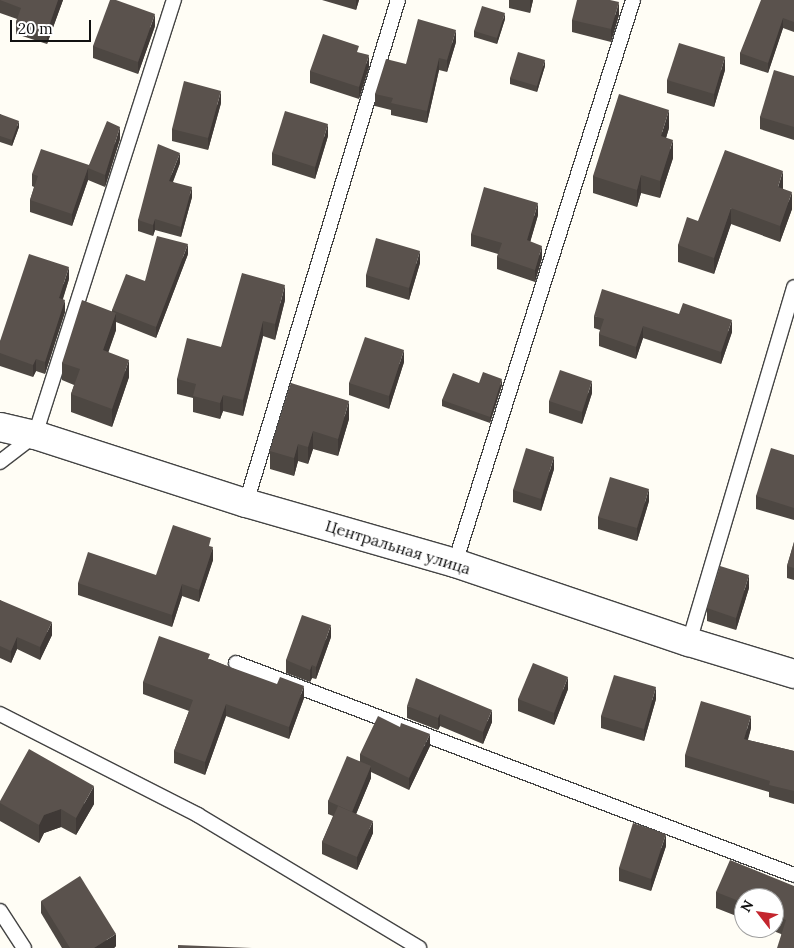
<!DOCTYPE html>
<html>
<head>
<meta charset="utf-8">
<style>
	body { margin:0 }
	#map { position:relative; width:794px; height:948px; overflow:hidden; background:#fffdf5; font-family:Lora,serif }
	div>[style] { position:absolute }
	.roads { filter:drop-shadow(1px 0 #444) drop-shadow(-1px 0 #444) drop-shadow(0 1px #444) drop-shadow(0 -1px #444) }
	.service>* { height:14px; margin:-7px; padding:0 7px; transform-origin:7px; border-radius:7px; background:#fff }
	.tertiary>* { height:28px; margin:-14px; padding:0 14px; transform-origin:14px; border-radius:14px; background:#fff }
	.wall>* { inset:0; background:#4d4742 }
	.shaded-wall>* { inset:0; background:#3f3936 }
	.building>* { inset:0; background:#5a524d }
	span { translate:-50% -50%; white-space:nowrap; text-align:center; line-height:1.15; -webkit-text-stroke:5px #fff; paint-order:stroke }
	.street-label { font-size:16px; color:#111 }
	.north { position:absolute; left:734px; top:888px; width:50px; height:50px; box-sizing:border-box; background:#fff; border:1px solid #a0a0a0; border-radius:50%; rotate:300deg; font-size:14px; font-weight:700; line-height:20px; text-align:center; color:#111 }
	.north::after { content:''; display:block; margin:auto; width:18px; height:22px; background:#c4262e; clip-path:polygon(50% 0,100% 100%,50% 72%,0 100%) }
	.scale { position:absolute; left:10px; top:20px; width:81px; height:22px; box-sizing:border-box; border:2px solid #111; border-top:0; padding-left:6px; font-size:15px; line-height:18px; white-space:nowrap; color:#111; -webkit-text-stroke:4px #fff; paint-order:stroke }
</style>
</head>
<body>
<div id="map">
	<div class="roads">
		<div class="service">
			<div style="left:0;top:462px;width:44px;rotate:-37.6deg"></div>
			<div style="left:35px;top:435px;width:457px;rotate:-72.3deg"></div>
			<div style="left:246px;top:503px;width:525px;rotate:-73.19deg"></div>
			<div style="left:455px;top:563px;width:590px;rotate:-72.45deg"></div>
			<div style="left:689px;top:642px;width:370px;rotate:-73.5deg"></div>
			<div style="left:236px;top:663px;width:597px;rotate:20.8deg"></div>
			<div style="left:0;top:714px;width:222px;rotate:27deg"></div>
			<div style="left:198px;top:815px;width:258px;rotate:31deg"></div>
			<div style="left:0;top:911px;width:44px;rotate:57deg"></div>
		</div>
		<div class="tertiary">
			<div style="left:0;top:427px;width:36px;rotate:13deg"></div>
			<div style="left:35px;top:435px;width:222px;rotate:17.9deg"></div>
			<div style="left:246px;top:503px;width:217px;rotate:16deg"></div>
			<div style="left:455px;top:563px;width:247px;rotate:18.7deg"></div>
			<div style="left:689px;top:642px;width:110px;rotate:16.9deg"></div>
		</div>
	</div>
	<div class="wall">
		<div style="clip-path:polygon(0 0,63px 0,47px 44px,16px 34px,16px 22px,17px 19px,0 13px)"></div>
		<div style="clip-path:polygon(322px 0,359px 0,356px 10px)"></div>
		<div style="clip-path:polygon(509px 0,533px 0,530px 13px,509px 8px)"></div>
		<div style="clip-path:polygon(794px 0,794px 32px,783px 28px,768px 73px,740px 64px,740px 53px)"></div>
		<div style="clip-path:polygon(619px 15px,611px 42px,572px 32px,572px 20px)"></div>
		<div style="clip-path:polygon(505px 19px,497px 44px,474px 37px,474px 31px)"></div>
		<div style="clip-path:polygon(155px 26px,138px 74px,93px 58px,93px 46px)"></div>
		<div style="clip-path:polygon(456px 42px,447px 72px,439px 70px,427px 123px,391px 115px,391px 110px,375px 106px,375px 94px,406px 64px)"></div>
		<div style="clip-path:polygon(359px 53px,369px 67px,359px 99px,310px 83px,310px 71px)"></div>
		<div style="clip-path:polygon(545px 66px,537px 92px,510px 84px,510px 78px)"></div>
		<div style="clip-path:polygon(725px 70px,714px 107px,667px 93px,667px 80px)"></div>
		<div style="clip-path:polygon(794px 76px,794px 140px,760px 129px,760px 117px)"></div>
		<div style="clip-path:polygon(221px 103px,208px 150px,172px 141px,172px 129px)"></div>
		<div style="clip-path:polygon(0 114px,19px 127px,12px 146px,0 142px)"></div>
		<div style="clip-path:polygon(669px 128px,666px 138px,673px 158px,660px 198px,641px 193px,637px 207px,593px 193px,593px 176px)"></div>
		<div style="clip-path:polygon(328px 136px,315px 179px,272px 165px,272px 153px)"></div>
		<div style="clip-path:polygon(120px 139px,105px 187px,88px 180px,72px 226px,30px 212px,30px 200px,34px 187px,32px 186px,32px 174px,89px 165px)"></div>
		<div style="clip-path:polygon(180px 163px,173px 182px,192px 197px,181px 237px,155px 230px,153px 236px,138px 231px,138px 220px)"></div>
		<div style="clip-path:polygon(783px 188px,783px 189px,792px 209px,780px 242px,731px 224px,714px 274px,678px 262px,678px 245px,698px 221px)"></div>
		<div style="clip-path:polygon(538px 215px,530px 242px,542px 258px,535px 282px,497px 269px,497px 257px,498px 254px,471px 246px,471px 234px)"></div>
		<div style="clip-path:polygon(188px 254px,156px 338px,116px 322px,116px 330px,108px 352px,129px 377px,112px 427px,71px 412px,71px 394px,74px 385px,62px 380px,62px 363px,112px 311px,112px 310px,145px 281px)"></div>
		<div style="clip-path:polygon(420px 263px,409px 300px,366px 287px,366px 275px)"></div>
		<div style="clip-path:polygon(69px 279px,63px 299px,65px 312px,45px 374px,36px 371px,33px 377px,0 366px,0 341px)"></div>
		<div style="clip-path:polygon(285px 300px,275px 340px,263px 336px,243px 416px,223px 411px,220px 419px,193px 412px,193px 398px,177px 394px,177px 379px)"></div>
		<div style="clip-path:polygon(594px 316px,732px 332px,721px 364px,643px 338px,636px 359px,599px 346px,599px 334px,600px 330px,594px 328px)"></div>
		<div style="clip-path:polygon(404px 362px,389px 409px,349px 395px,349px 383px)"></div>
		<div style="clip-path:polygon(291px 383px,349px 419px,338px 456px,313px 449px,308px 464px,298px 461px,294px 476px,270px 469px,270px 451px)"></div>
		<div style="clip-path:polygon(479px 383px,502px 385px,490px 423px,442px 406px,442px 400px)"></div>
		<div style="clip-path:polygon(592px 393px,582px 424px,549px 413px,549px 401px)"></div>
		<div style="clip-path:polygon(794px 455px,794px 520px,756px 509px,756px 496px)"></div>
		<div style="clip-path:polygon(554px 469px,541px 511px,513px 502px,513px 490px)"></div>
		<div style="clip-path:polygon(649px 501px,637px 541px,598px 529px,598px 517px)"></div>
		<div style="clip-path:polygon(794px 542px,794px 580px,787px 578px,787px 566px)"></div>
		<div style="clip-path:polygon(211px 547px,213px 560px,199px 602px,182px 596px,172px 627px,78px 595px,78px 583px,156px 575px)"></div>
		<div style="clip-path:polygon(749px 588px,736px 630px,707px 621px,707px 608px)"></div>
		<div style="clip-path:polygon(0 600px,52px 635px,40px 660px,17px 649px,11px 663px,0 658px)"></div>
		<div style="clip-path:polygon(331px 637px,316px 679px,312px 678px,310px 682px,286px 673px,286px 660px)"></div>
		<div style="clip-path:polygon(210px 659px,304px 698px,289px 739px,226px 716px,205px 775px,174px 763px,174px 751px,189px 711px,143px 694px,143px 682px)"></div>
		<div style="clip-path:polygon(568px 689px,554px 725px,518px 711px,518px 699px)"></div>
		<div style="clip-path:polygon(656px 699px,644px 741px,601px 728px,601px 716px)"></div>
		<div style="clip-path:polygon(407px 706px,492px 722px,483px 744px,440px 726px,438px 730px,407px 718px)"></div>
		<div style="clip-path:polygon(751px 728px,748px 740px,794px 751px,794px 804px,769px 797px,769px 792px,685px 767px,685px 755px)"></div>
		<div style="clip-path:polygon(430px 746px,409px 790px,371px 772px,371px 778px,356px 814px,373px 833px,357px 870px,322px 854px,322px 842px,333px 816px,328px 814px,328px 801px,360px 761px,360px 754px)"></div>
		<div style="clip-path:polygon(0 801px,94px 804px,76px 835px,61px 827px,44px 833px,39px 843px,0 821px)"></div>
		<div style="clip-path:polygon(666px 846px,651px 891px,619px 881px,619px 868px)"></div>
		<div style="clip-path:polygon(794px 886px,794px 948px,781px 934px,766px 928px,774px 928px,774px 898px,744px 898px,744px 919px,716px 908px,716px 892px)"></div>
		<div style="clip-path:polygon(41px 901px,116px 946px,114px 948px,62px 948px,41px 913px)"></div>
	</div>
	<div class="shaded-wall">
		<div style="clip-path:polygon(58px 0,63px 0,47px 44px,47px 32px)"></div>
		<div style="clip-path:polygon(356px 0,359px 0,356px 10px)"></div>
		<div style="clip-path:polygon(530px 0,533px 0,530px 13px)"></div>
		<div style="clip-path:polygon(619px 2px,619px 15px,611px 42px,611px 29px)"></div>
		<div style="clip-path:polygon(505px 13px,505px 19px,497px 44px,497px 38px)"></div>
		<div style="clip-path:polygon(155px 14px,155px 26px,138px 74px,138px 62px)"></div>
		<div style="clip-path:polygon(783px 18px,783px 28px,768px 73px,768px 63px)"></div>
		<div style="clip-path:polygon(456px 30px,456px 42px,447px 72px,447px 60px)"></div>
		<div style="clip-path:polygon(369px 55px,369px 67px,359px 99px,359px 87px)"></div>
		<div style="clip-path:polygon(725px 57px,725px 70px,714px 107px,714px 94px)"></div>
		<div style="clip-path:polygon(439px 58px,439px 70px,427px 123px,427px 111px)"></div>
		<div style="clip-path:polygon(545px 60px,545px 66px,537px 92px,537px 86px)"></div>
		<div style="clip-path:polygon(221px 91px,221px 103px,208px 150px,208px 138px)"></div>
		<div style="clip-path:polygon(669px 110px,669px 128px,661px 154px,661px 136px)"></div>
		<div style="clip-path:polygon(19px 121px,19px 127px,12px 146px,12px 140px)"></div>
		<div style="clip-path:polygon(328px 124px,328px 136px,315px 179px,315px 167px)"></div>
		<div style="clip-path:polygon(120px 127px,120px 139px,105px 187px,105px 175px)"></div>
		<div style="clip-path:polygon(673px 140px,673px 158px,660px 198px,660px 181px)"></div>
		<div style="clip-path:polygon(180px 153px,180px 163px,169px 191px,169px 181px)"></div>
		<div style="clip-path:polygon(88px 168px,88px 180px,72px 226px,72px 214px)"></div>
		<div style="clip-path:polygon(783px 171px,783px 188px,778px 203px,778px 187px)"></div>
		<div style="clip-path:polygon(641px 175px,641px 193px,637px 207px,637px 190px)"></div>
		<div style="clip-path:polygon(192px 187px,192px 197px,181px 237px,181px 227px)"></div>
		<div style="clip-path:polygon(792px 192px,792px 209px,780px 242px,780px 226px)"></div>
		<div style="clip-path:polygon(538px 203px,538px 215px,527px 253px,527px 240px)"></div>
		<div style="clip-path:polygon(731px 208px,731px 224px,714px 274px,714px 258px)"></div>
		<div style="clip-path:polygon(155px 219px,155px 230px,153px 236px,153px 225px)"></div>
		<div style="clip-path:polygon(188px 244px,188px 254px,156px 338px,156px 327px)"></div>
		<div style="clip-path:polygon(542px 246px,542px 258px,535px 282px,535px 270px)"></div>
		<div style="clip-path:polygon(420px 251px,420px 263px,409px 300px,409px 288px)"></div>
		<div style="clip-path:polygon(69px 267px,69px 279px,59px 310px,59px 298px)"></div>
		<div style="clip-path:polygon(285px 285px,285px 300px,275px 340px,275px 324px)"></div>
		<div style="clip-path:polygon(65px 300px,65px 312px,45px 374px,45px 362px)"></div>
		<div style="clip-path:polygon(116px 313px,116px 330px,103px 368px,103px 350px)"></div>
		<div style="clip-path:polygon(732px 320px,732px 332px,721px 364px,721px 352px)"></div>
		<div style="clip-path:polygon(263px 321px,263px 336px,243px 416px,243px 400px)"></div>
		<div style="clip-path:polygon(643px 326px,643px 338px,636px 359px,636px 347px)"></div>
		<div style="clip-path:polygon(404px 350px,404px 362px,389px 409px,389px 396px)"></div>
		<div style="clip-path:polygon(36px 359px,36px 371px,33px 377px,33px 365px)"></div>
		<div style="clip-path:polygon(129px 360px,129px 377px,112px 427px,112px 409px)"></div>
		<div style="clip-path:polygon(502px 379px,502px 385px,490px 423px,490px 417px)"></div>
		<div style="clip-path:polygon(592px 381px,592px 393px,582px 424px,582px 412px)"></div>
		<div style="clip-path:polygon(223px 395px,223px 411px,220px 419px,220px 403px)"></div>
		<div style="clip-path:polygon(349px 401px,349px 419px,338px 456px,338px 439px)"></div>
		<div style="clip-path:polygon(313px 431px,313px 449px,308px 464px,308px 447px)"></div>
		<div style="clip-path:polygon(298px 444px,298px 461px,294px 476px,294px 458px)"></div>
		<div style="clip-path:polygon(554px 457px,554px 469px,541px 511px,541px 499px)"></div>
		<div style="clip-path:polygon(649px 489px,649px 501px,637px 541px,637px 528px)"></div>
		<div style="clip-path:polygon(213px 547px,213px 560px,199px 602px,199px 590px)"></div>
		<div style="clip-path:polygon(749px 575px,749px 588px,736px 630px,736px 618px)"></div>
		<div style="clip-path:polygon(182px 584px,182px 596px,172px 627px,172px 615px)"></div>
		<div style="clip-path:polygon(52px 622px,52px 635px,40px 660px,40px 647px)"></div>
		<div style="clip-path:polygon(331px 625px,331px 637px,316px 679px,316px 667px)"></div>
		<div style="clip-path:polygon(17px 637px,17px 649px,11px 663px,11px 651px)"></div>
		<div style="clip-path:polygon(312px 665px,312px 678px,310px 682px,310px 670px)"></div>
		<div style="clip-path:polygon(568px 677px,568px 689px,554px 725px,554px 713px)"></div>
		<div style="clip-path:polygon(304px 686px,304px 698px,289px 739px,289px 727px)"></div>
		<div style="clip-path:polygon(656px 687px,656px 699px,644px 741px,644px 729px)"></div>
		<div style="clip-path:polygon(226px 704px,226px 716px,205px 775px,205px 762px)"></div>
		<div style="clip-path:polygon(492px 710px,492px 722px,483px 744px,483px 732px)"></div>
		<div style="clip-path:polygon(440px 714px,440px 726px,438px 730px,438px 718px)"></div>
		<div style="clip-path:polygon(751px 716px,751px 728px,744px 751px,744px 739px)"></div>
		<div style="clip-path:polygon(430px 734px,430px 746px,409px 790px,409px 778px)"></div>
		<div style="clip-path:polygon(371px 766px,371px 778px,352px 824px,352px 812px)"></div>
		<div style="clip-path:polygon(94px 786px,94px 804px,76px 835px,76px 818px)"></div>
		<div style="clip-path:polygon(61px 809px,61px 827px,44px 833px,39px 843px,39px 825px,44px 815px)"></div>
		<div style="clip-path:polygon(373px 821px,373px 833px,357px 870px,357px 857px)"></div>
		<div style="clip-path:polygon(666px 834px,666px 846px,651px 891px,651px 879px)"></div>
		<div style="clip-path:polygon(116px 934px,116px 946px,114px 948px,94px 948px)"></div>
	</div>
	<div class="building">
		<div style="clip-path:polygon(0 0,58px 0,47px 32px,16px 22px,21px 8px)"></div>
		<div style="clip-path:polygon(110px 0,116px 0,155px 14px,138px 62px,93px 46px)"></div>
		<div style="clip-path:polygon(577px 0,610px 0,619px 2px,611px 29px,572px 20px)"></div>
		<div style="clip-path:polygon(761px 0,794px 0,794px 22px,783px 18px,768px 63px,740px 53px)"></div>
		<div style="clip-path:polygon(482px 6px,505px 13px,497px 38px,474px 31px)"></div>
		<div style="clip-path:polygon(418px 19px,456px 30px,447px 60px,439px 58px,427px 111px,391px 103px,393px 98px,375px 94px,386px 59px,406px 64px)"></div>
		<div style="clip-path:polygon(323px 34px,359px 46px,357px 52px,369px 55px,359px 87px,310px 71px)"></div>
		<div style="clip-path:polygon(679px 43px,725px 57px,714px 94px,667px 80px)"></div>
		<div style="clip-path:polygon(518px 52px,545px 60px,537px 86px,510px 78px)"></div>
		<div style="clip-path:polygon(774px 70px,794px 76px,794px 127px,760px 117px)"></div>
		<div style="clip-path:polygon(184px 81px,221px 91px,208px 138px,172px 129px)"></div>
		<div style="clip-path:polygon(619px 94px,669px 110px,661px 136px,673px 140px,660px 181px,641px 175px,637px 190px,593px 176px)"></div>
		<div style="clip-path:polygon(285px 111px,328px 124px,315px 167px,272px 153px)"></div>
		<div style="clip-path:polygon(0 114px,19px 121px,12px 140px,0 136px)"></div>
		<div style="clip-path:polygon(107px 121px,120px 127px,105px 175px,88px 168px,72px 214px,30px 200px,38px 176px,32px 174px,41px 149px,89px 165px)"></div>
		<div style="clip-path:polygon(158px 144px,180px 153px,169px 181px,192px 187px,181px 227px,155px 219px,153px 225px,138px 220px)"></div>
		<div style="clip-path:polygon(725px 150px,783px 171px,778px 187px,792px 192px,780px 226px,731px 208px,714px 258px,678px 245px,687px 217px,698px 221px)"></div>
		<div style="clip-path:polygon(484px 187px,538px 203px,527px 240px,542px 246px,535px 270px,497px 257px,502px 243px,471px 234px)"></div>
		<div style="clip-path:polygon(157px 236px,188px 244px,156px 327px,112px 310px,126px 274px,145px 281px)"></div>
		<div style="clip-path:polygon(376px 238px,420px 251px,409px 288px,366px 275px)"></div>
		<div style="clip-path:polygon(29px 254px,69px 267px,59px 298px,65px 300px,45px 362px,36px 359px,33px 365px,0 353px,0 341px)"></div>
		<div style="clip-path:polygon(242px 273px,285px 285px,275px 324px,263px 321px,243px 400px,223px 395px,220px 403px,193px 396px,196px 384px,177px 379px,187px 338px,221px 347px)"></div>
		<div style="clip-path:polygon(602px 289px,679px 314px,683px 303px,732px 320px,721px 352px,643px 326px,636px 347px,599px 334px,604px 319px,594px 316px)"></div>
		<div style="clip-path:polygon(82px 300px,116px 313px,103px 350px,129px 360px,112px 409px,71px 394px,80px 369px,62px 363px)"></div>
		<div style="clip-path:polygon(365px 337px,404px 350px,389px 396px,349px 383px)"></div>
		<div style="clip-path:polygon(560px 370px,592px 381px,582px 412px,549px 401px)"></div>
		<div style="clip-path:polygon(483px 372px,502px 379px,490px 417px,442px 400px,453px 373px,479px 383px)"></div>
		<div style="clip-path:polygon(291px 383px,349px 401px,338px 439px,313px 431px,308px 447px,298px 444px,294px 458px,270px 451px)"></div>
		<div style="clip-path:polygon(526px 448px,554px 457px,541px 499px,513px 490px)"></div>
		<div style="clip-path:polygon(771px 448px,794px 455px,794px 508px,756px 496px)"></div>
		<div style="clip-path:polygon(610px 477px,649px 489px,637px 528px,598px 517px)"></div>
		<div style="clip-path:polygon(173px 525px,211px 538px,209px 546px,213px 547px,199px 590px,182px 584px,172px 615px,78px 583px,88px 552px,156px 575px)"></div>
		<div style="clip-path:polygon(794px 542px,794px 568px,787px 566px)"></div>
		<div style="clip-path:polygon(720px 566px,749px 575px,736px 618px,707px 608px)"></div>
		<div style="clip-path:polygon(0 600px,52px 622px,40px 647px,17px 637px,11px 651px,0 646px)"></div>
		<div style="clip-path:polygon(302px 615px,331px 625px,316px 667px,312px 665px,310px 670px,286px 660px)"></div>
		<div style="clip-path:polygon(159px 636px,210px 654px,208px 659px,277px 684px,280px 677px,304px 686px,289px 727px,226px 704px,205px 762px,174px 751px,193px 700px,143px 682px)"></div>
		<div style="clip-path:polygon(533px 663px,568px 677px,554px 713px,518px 699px)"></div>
		<div style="clip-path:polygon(614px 675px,656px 687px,644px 729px,601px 716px)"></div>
		<div style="clip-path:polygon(416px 678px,492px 710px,483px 732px,440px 714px,438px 718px,407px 706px)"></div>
		<div style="clip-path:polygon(701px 701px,751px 716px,744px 739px,794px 751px,794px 791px,769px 785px,770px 781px,685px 755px)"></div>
		<div style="clip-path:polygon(378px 716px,400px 727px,401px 723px,430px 734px,409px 778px,360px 754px)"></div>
		<div style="clip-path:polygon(29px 749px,94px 786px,76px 818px,61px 809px,44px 815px,39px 825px,0 803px,0 801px)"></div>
		<div style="clip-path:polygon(347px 756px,371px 766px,352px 812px,328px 801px)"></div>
		<div style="clip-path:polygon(338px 806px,373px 821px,357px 857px,322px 842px)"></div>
		<div style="clip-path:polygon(633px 823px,666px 834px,651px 879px,619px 868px)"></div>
		<div style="clip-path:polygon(730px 860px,794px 886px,794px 948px,777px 948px,786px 920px,774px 915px,774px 898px,744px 898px,744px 903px,716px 892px)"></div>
		<div style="clip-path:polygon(80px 876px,116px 934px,94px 948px,70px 948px,41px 901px)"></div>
		<div style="clip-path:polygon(178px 945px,252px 948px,178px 948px)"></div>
	</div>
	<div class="street-label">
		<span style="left:398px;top:547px;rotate:17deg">Центральная улица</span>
	</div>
	<div class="north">N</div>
	<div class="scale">20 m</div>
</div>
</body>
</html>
